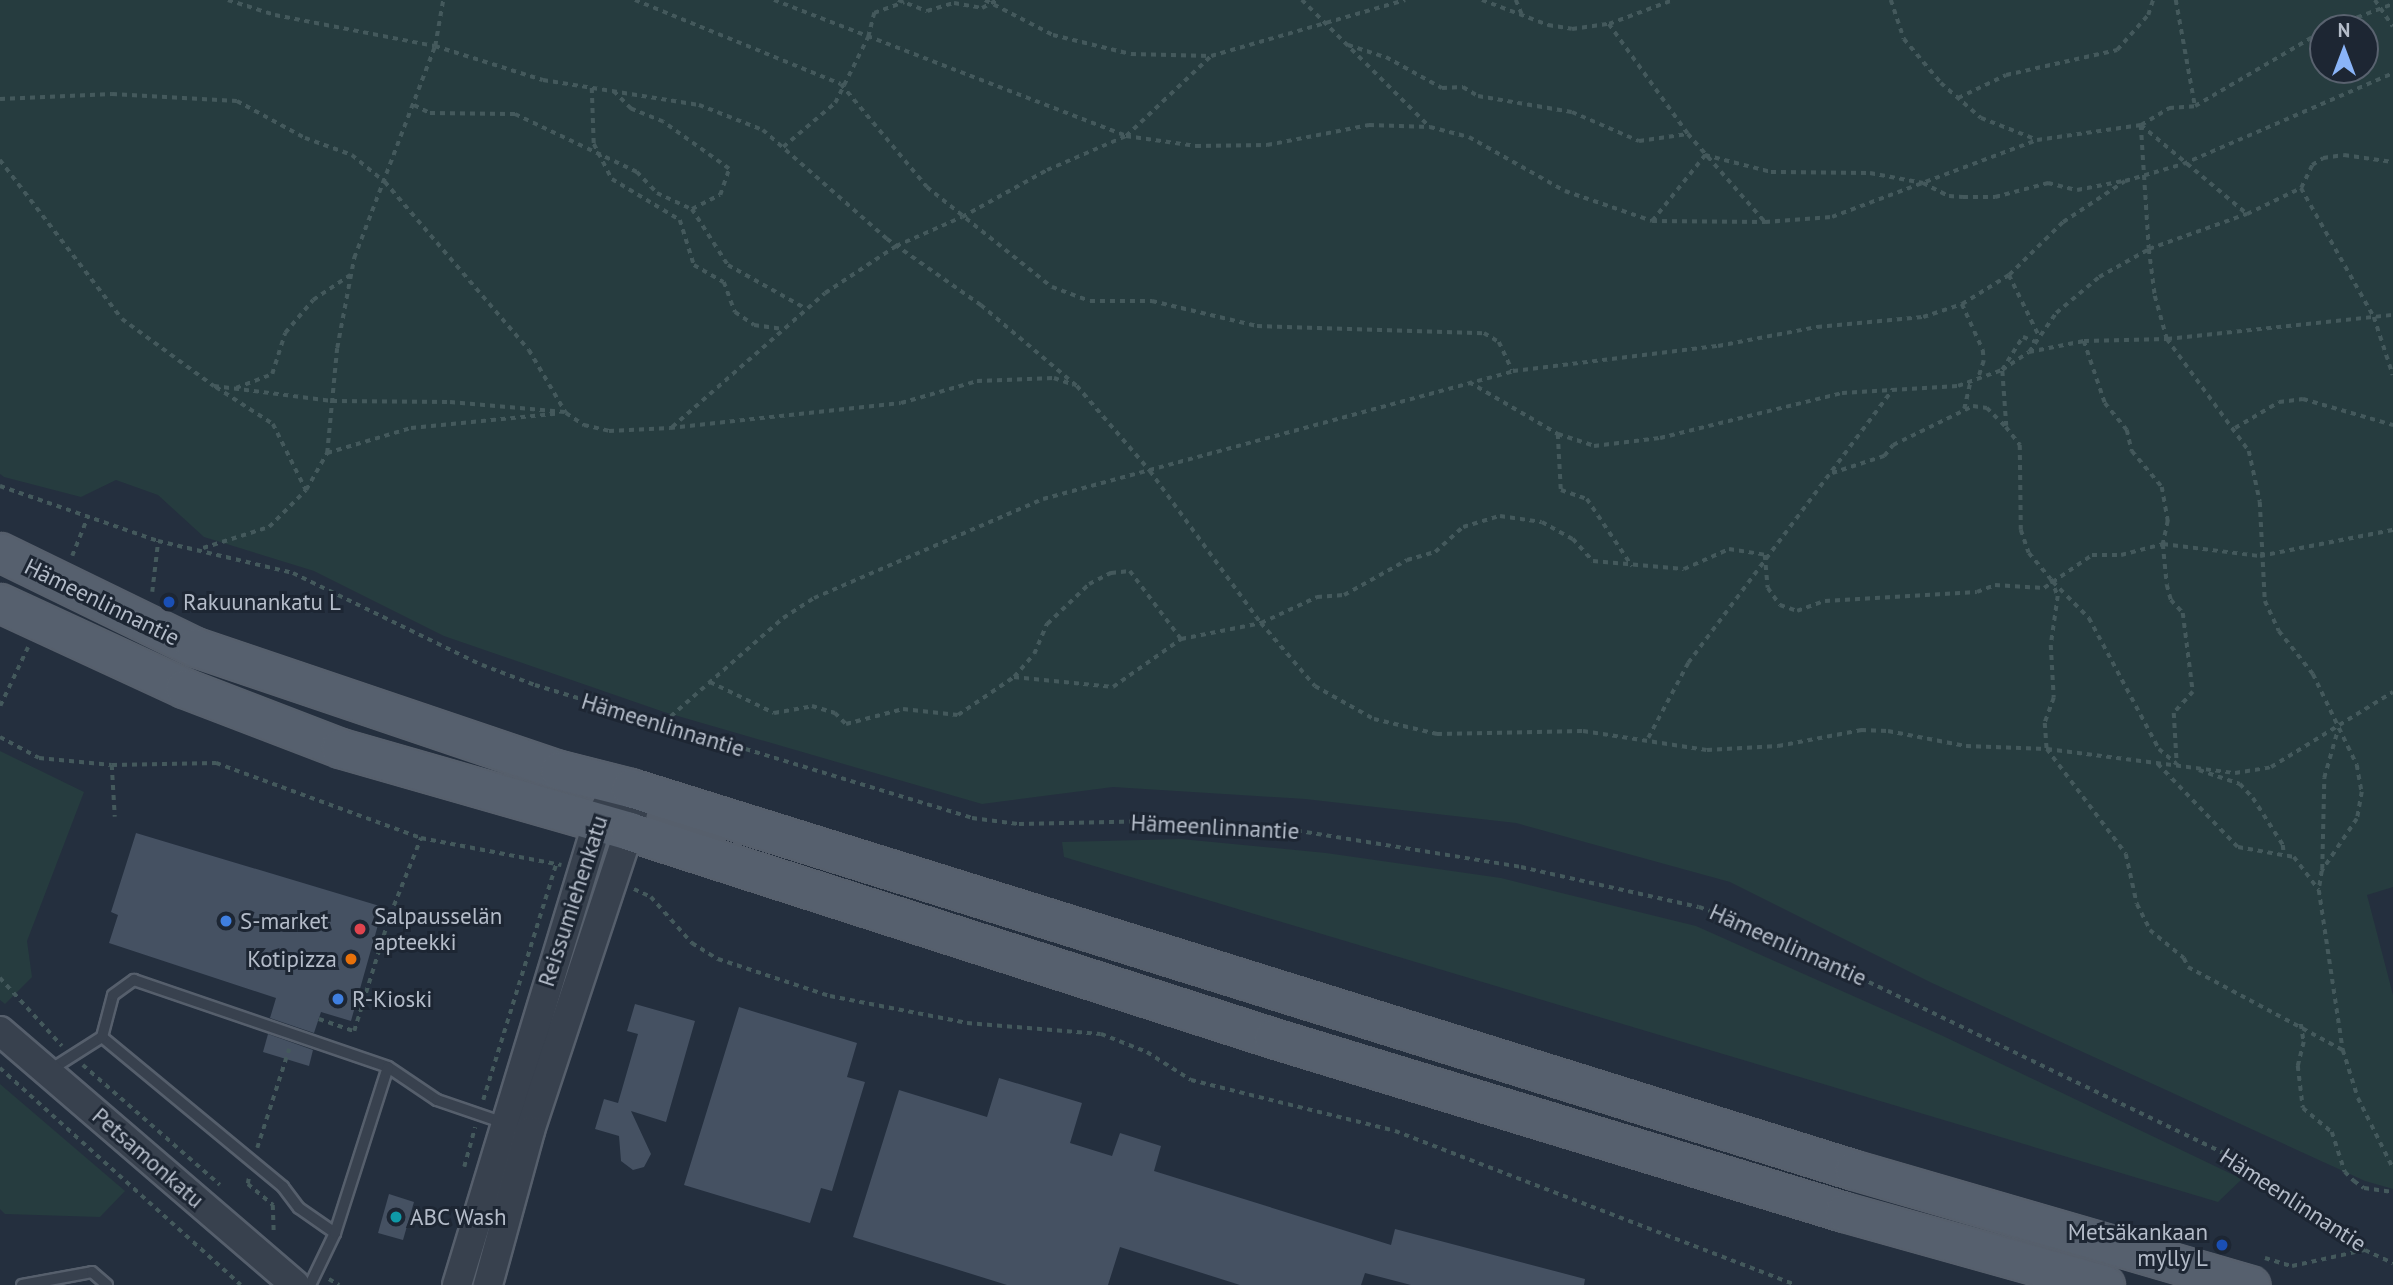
<!DOCTYPE html>
<html>
<head>
<meta charset="utf-8">
<style>
	body { margin:0 }
	#map { position:relative; width:2393px; height:1285px; overflow:hidden; background:#242f3e; font-family:"PT Sans",sans-serif }
	div>[style] { position:absolute }
	.green>* { inset:0; background:#263c3f }
	.building>* { inset:0; background:#455162 }
	.path>* { height:3.5px; margin-top:-1.75px; transform-origin:0; background:repeating-linear-gradient(90deg,#44595c 0 5px,transparent 0 10px) }
	.roads { filter:drop-shadow(2px 0 #565f6c) drop-shadow(-2px 0 #565f6c) drop-shadow(0 2px #565f6c) drop-shadow(0 -2px #565f6c) }
	.service>* { height:10px; margin:-5px; padding:0 5px; transform-origin:5px; border-radius:5px; background:#38414e }
	.tertiary>* { height:28px; margin:-14px; padding:0 14px; transform-origin:14px; border-radius:14px; background:#38414e }
	.primary>* { height:37px; margin:-18.5px; padding:0 18.5px; transform-origin:18.5px; border-radius:18.5px; background:#56606e }
	.dots>* { width:19px; height:19px; translate:-50% -50%; box-sizing:border-box; border:4px solid #1d2633; border-radius:50% }
	span { translate:-50% -50%; white-space:nowrap; text-align:center; line-height:1.15; -webkit-text-stroke:6px #1d2633; paint-order:stroke }
	.street-label { font-size:23px; color:#b4bcc9 }
	.poi-label { font-size:23px; color:#b4bcc9 }
	.left { translate:0 -50%; text-align:left }
	.right { translate:-100% -50%; text-align:right }
	.north { position:absolute; left:2309px; top:14px; width:70px; height:70px; box-sizing:border-box; background:#1d2633; border:2px solid #59626f; border-radius:50%; rotate:0deg; font-size:19px; font-weight:700; line-height:28px; text-align:center; color:#b4bcc9 }
	.north::after { content:''; display:block; margin:auto; width:24px; height:32px; background:#8ab4f8; clip-path:polygon(50% 0,100% 100%,50% 72%,0 100%) }
</style>
</head>
<body>
<div id="map">
	<div class="green">
		<div style="clip-path:polygon(evenodd,0 0,2393px 0,2393px 887px,2367px 895px,2393px 995px,2393px 1189px,2365px 1181px,1932px 983px,1730px 882px,1516px 823px,1305px 799px,1113px 787px,982px 804px,664px 712px,444px 636px,314px 571px,204px 537px,158px 495px,116px 480px,81px 497px,4px 477px,0 474px,0 0,2323px 28px,2365px 28px,2365px 70px,2323px 70px,2323px 28px)"></div>
		<div style="clip-path:polygon(0 751px,84px 792px,27px 941px,32px 977px,5px 1004px,0 1000px)"></div>
		<div style="clip-path:polygon(1181px 839px,1326px 853px,1501px 878px,1696px 926px,1943px 1036px,2242px 1179px,2218px 1202px,1064px 857px,1062px 842px)"></div>
		<div style="clip-path:polygon(0 1084px,125px 1191px,100px 1217px,5px 1214px,0 1209px)"></div>
	</div>
	<div class="building">
		<div style="clip-path:polygon(136px 833px,383px 907px,351px 1021px,321px 1012px,314px 1033px,270px 1018px,276px 998px,109px 943px,118px 915px,111px 912px)"></div>
		<div style="clip-path:polygon(635px 1004px,695px 1021px,666px 1122px,631px 1111px,651px 1154px,644px 1167px,633px 1170px,621px 1161px,619px 1136px,595px 1129px,604px 1099px,618px 1103px,638px 1034px,627px 1031px)"></div>
		<div style="clip-path:polygon(739px 1007px,857px 1043px,847px 1077px,865px 1082px,832px 1191px,821px 1188px,810px 1223px,684px 1185px)"></div>
		<div style="clip-path:polygon(268px 1034px,313px 1050px,309px 1066px,263px 1052px)"></div>
		<div style="clip-path:polygon(999px 1078px,1082px 1103px,1070px 1143px,1112px 1156px,1120px 1133px,1161px 1146px,1154px 1171px,1391px 1245px,1395px 1229px,1585px 1279px,1584px 1285px,1411px 1285px,1365px 1273px,1361px 1285px,1240px 1285px,1120px 1247px,1108px 1285px,1007px 1285px,853px 1237px,899px 1090px,987px 1117px)"></div>
		<div style="clip-path:polygon(389px 1194px,414px 1202px,403px 1240px,378px 1233px)"></div>
	</div>
	<div class="path">
		<div style="left:228px;top:0;width:49px;rotate:17.7deg"></div>
		<div style="left:275px;top:15px;width:163px;rotate:11deg"></div>
		<div style="left:435px;top:46px;width:113px;rotate:17.5deg"></div>
		<div style="left:543px;top:80px;width:158px;rotate:9.1deg"></div>
		<div style="left:699px;top:105px;width:69px;rotate:21.3deg"></div>
		<div style="left:763px;top:130px;width:165px;rotate:41.3deg"></div>
		<div style="left:887px;top:239px;width:115px;rotate:35.1deg"></div>
		<div style="left:981px;top:305px;width:126px;rotate:40.2deg"></div>
		<div style="left:1077px;top:386px;width:112px;rotate:49.3deg"></div>
		<div style="left:1150px;top:471px;width:188px;rotate:53.9deg"></div>
		<div style="left:1261px;top:623px;width:83px;rotate:49.4deg"></div>
		<div style="left:1315px;top:686px;width:68px;rotate:29.2deg"></div>
		<div style="left:1374px;top:719px;width:65px;rotate:13.4deg"></div>
		<div style="left:1437px;top:734px;width:146px;rotate:-1.2deg"></div>
		<div style="left:1583px;top:731px;width:125px;rotate:8.7deg"></div>
		<div style="left:1707px;top:750px;width:71px;rotate:-3.2deg"></div>
		<div style="left:1778px;top:746px;width:85px;rotate:-10.9deg"></div>
		<div style="left:1861px;top:730px;width:27px;rotate:2deg"></div>
		<div style="left:1888px;top:731px;width:79px;rotate:10.9deg"></div>
		<div style="left:1966px;top:746px;width:81px;rotate:2.1deg"></div>
		<div style="left:2047px;top:749px;width:190px;rotate:7.3deg"></div>
		<div style="left:2235px;top:773px;width:36px;rotate:-9deg"></div>
		<div style="left:2271px;top:767px;width:143px;rotate:-31.6deg"></div>
		<div style="left:635px;top:0;width:222px;rotate:22.2deg"></div>
		<div style="left:841px;top:84px;width:134px;rotate:50.1deg"></div>
		<div style="left:927px;top:187px;width:160px;rotate:38.7deg"></div>
		<div style="left:1052px;top:287px;width:40px;rotate:20.2deg"></div>
		<div style="left:1090px;top:301px;width:62px"></div>
		<div style="left:1152px;top:301px;width:108px;rotate:13.4deg"></div>
		<div style="left:1257px;top:326px;width:227px;rotate:1.8deg"></div>
		<div style="left:1484px;top:333px;width:17px;rotate:31deg"></div>
		<div style="left:1499px;top:342px;width:31px;rotate:65deg"></div>
		<div style="left:774px;top:0;width:377px;rotate:21.1deg"></div>
		<div style="left:1126px;top:136px;width:71px;rotate:8.1deg"></div>
		<div style="left:1196px;top:146px;width:71px;rotate:-0.8deg"></div>
		<div style="left:1267px;top:145px;width:104px;rotate:-11.1deg"></div>
		<div style="left:1369px;top:125px;width:61px;rotate:1.9deg"></div>
		<div style="left:1430px;top:127px;width:40px;rotate:14.4deg"></div>
		<div style="left:1469px;top:137px;width:110px;rotate:29.4deg"></div>
		<div style="left:1565px;top:191px;width:92px;rotate:19deg"></div>
		<div style="left:1652px;top:221px;width:113px;rotate:0.5deg"></div>
		<div style="left:1765px;top:222px;width:67px;rotate:-4.3deg"></div>
		<div style="left:1832px;top:217px;width:219px;rotate:-20.6deg"></div>
		<div style="left:2037px;top:140px;width:105px;rotate:-8.2deg"></div>
		<div style="left:2141px;top:125px;width:33px;rotate:-31deg"></div>
		<div style="left:2169px;top:108px;width:26px;rotate:-4deg"></div>
		<div style="left:2195px;top:106px;width:148px;rotate:-30.4deg"></div>
		<div style="left:898px;top:0;width:31px;rotate:21deg"></div>
		<div style="left:927px;top:11px;width:28px;rotate:-17deg"></div>
		<div style="left:954px;top:3px;width:28px;rotate:10deg"></div>
		<div style="left:982px;top:8px;width:17px;rotate:-28deg"></div>
		<div style="left:985px;top:0;width:76px;rotate:27.2deg"></div>
		<div style="left:1053px;top:35px;width:80px;rotate:13.7deg"></div>
		<div style="left:1131px;top:54px;width:80px;rotate:1.4deg"></div>
		<div style="left:1211px;top:56px;width:202px;rotate:-16.1deg"></div>
		<div style="left:1302px;top:0;width:179px;rotate:44.8deg"></div>
		<div style="left:1482px;top:0;width:71px;rotate:20.7deg"></div>
		<div style="left:1548px;top:25px;width:24px;rotate:9deg"></div>
		<div style="left:1572px;top:29px;width:37px;rotate:-8deg"></div>
		<div style="left:1609px;top:24px;width:68px;rotate:-20.6deg"></div>
		<div style="left:1516px;top:0;width:18px;rotate:68deg"></div>
		<div style="left:1891px;top:0;width:41px;rotate:71.6deg"></div>
		<div style="left:1904px;top:39px;width:57px;rotate:49.9deg"></div>
		<div style="left:1941px;top:83px;width:53px;rotate:41.2deg"></div>
		<div style="left:1981px;top:118px;width:58px;rotate:21.3deg"></div>
		<div style="left:2176px;top:0;width:108px;rotate:79.8deg"></div>
		<div style="left:2375px;top:0;width:32px;rotate:56deg"></div>
		<div style="left:1609px;top:24px;width:135px;rotate:54.3deg"></div>
		<div style="left:1688px;top:134px;width:117px;rotate:48.8deg"></div>
		<div style="left:2329px;top:28px;width:68px;rotate:-20.6deg"></div>
		<div style="left:1348px;top:45px;width:40px;rotate:18deg"></div>
		<div style="left:1386px;top:57px;width:64px;rotate:29deg"></div>
		<div style="left:1442px;top:88px;width:21px;rotate:-3deg"></div>
		<div style="left:1463px;top:87px;width:17px;rotate:31deg"></div>
		<div style="left:1478px;top:96px;width:95px;rotate:9.7deg"></div>
		<div style="left:1572px;top:112px;width:73px;rotate:23.4deg"></div>
		<div style="left:1639px;top:141px;width:49px;rotate:-8.1deg"></div>
		<div style="left:592px;top:88px;width:56px;rotate:88deg"></div>
		<div style="left:594px;top:144px;width:39px;rotate:63deg"></div>
		<div style="left:612px;top:179px;width:79px;rotate:31.1deg"></div>
		<div style="left:680px;top:220px;width:47px;rotate:72.7deg"></div>
		<div style="left:694px;top:265px;width:34px;rotate:30deg"></div>
		<div style="left:724px;top:282px;width:32px;rotate:70deg"></div>
		<div style="left:735px;top:312px;width:23px;rotate:34deg"></div>
		<div style="left:754px;top:325px;width:29px;rotate:8deg"></div>
		<div style="left:1958px;top:98px;width:53px;rotate:-25.6deg"></div>
		<div style="left:2006px;top:75px;width:114px;rotate:-12.7deg"></div>
		<div style="left:2117px;top:50px;width:47px;rotate:-48.5deg"></div>
		<div style="left:2148px;top:15px;width:16px;rotate:-72deg"></div>
		<div style="left:0;top:99px;width:112px;rotate:-2.6deg"></div>
		<div style="left:112px;top:94px;width:125px;rotate:3.2deg"></div>
		<div style="left:237px;top:101px;width:77px;rotate:28.6deg"></div>
		<div style="left:305px;top:138px;width:50px;rotate:19.9deg"></div>
		<div style="left:352px;top:155px;width:43px;rotate:39.3deg"></div>
		<div style="left:385px;top:182px;width:221px;rotate:49.4deg"></div>
		<div style="left:529px;top:350px;width:73px;rotate:59.6deg"></div>
		<div style="left:566px;top:413px;width:22px;rotate:34deg"></div>
		<div style="left:584px;top:425px;width:26px;rotate:13deg"></div>
		<div style="left:609px;top:431px;width:61px;rotate:-2.8deg"></div>
		<div style="left:670px;top:428px;width:232px;rotate:-6.2deg"></div>
		<div style="left:901px;top:403px;width:79px;rotate:-16.1deg"></div>
		<div style="left:977px;top:381px;width:77px;rotate:-2.2deg"></div>
		<div style="left:1054px;top:378px;width:21px;rotate:19deg"></div>
		<div style="left:414px;top:105px;width:18px;rotate:27deg"></div>
		<div style="left:430px;top:113px;width:85px;rotate:0.7deg"></div>
		<div style="left:515px;top:114px;width:135px;rotate:25.4deg"></div>
		<div style="left:637px;top:172px;width:29px;rotate:46deg"></div>
		<div style="left:657px;top:193px;width:38px;rotate:25deg"></div>
		<div style="left:692px;top:209px;width:31px;rotate:-27deg"></div>
		<div style="left:720px;top:195px;width:28px;rotate:-71deg"></div>
		<div style="left:729px;top:169px;width:81px;rotate:-144.5deg"></div>
		<div style="left:663px;top:122px;width:35px;rotate:-158deg"></div>
		<div style="left:631px;top:109px;width:24px;rotate:-135deg"></div>
		<div style="left:2141px;top:125px;width:124px;rotate:86.3deg"></div>
		<div style="left:2149px;top:249px;width:47px;rotate:82.7deg"></div>
		<div style="left:2155px;top:296px;width:45px;rotate:74.4deg"></div>
		<div style="left:2167px;top:339px;width:139px;rotate:53.8deg"></div>
		<div style="left:2249px;top:451px;width:52px;rotate:77.8deg"></div>
		<div style="left:2260px;top:502px;width:99px;rotate:87.1deg"></div>
		<div style="left:2265px;top:601px;width:33px;rotate:65deg"></div>
		<div style="left:2279px;top:631px;width:55px;rotate:51.7deg"></div>
		<div style="left:2313px;top:674px;width:101px;rotate:64.2deg"></div>
		<div style="left:2357px;top:765px;width:27px;rotate:80deg"></div>
		<div style="left:2362px;top:792px;width:27px;rotate:100deg"></div>
		<div style="left:2357px;top:819px;width:63px;rotate:123.9deg"></div>
		<div style="left:2322px;top:871px;width:19px;rotate:99deg"></div>
		<div style="left:2319px;top:890px;width:162px;rotate:81.5deg"></div>
		<div style="left:2343px;top:1050px;width:50px;rotate:72.6deg"></div>
		<div style="left:2358px;top:1098px;width:78px;rotate:63.4deg"></div>
		<div style="left:2141px;top:125px;width:138px;rotate:40deg"></div>
		<div style="left:783px;top:147px;width:68px;rotate:-40.2deg"></div>
		<div style="left:835px;top:103px;width:74px;rotate:-63.4deg"></div>
		<div style="left:868px;top:37px;width:25px;rotate:-76deg"></div>
		<div style="left:874px;top:13px;width:32px;rotate:-20deg"></div>
		<div style="left:0;top:160px;width:200px;rotate:52.5deg"></div>
		<div style="left:122px;top:319px;width:114px;rotate:36.1deg"></div>
		<div style="left:214px;top:386px;width:119px;rotate:7.2deg"></div>
		<div style="left:332px;top:401px;width:118px;rotate:0.5deg"></div>
		<div style="left:450px;top:402px;width:115px;rotate:5deg"></div>
		<div style="left:2301px;top:188px;width:148px;rotate:60.5deg"></div>
		<div style="left:2374px;top:317px;width:61px;rotate:71.9deg"></div>
		<div style="left:692px;top:209px;width:67px;rotate:57.3deg"></div>
		<div style="left:728px;top:265px;width:88px;rotate:29.2deg"></div>
		<div style="left:1652px;top:221px;width:85px;rotate:-51.2deg"></div>
		<div style="left:1705px;top:155px;width:68px;rotate:14.4deg"></div>
		<div style="left:1771px;top:172px;width:99px;rotate:0.6deg"></div>
		<div style="left:1870px;top:173px;width:54px;rotate:10.7deg"></div>
		<div style="left:1923px;top:183px;width:29px;rotate:27deg"></div>
		<div style="left:1949px;top:196px;width:14px;rotate:4deg"></div>
		<div style="left:1963px;top:197px;width:32px"></div>
		<div style="left:1995px;top:197px;width:55px;rotate:-14.8deg"></div>
		<div style="left:2048px;top:183px;width:30px;rotate:14deg"></div>
		<div style="left:2077px;top:190px;width:47px;rotate:-11.1deg"></div>
		<div style="left:2009px;top:275px;width:68px;rotate:63.8deg"></div>
		<div style="left:1962px;top:304px;width:51px;rotate:65.5deg"></div>
		<div style="left:1983px;top:350px;width:11px;rotate:85deg"></div>
		<div style="left:1984px;top:361px;width:19px;rotate:108deg"></div>
		<div style="left:2084px;top:341px;width:65px;rotate:71.3deg"></div>
		<div style="left:2105px;top:403px;width:35px;rotate:51deg"></div>
		<div style="left:2127px;top:430px;width:22px;rotate:77deg"></div>
		<div style="left:2132px;top:451px;width:47px;rotate:50.2deg"></div>
		<div style="left:2162px;top:487px;width:35px;rotate:80deg"></div>
		<div style="left:2168px;top:521px;width:24px;rotate:102deg"></div>
		<div style="left:2163px;top:544px;width:41px;rotate:84.4deg"></div>
		<div style="left:2167px;top:585px;width:16px;rotate:75deg"></div>
		<div style="left:2171px;top:600px;width:18px;rotate:47deg"></div>
		<div style="left:2183px;top:613px;width:80px;rotate:82.8deg"></div>
		<div style="left:2193px;top:692px;width:28px;rotate:132deg"></div>
		<div style="left:2174px;top:713px;width:52px;rotate:86.7deg"></div>
		<div style="left:2029px;top:352px;width:47px;rotate:-55.3deg"></div>
		<div style="left:2056px;top:313px;width:56px;rotate:-39.9deg"></div>
		<div style="left:2099px;top:277px;width:57px;rotate:-29.2deg"></div>
		<div style="left:2149px;top:249px;width:104px;rotate:-19.7deg"></div>
		<div style="left:2247px;top:214px;width:60px;rotate:-25.7deg"></div>
		<div style="left:2301px;top:188px;width:25px;rotate:-64deg"></div>
		<div style="left:2312px;top:165px;width:13px;rotate:-32deg"></div>
		<div style="left:2323px;top:158px;width:21px;rotate:-8deg"></div>
		<div style="left:2344px;top:155px;width:49px;rotate:8.1deg"></div>
		<div style="left:1469px;top:382px;width:103px;rotate:30.3deg"></div>
		<div style="left:1558px;top:434px;width:38px;rotate:18deg"></div>
		<div style="left:1594px;top:446px;width:66px;rotate:-6.9deg"></div>
		<div style="left:1660px;top:438px;width:187px;rotate:-13.9deg"></div>
		<div style="left:1842px;top:393px;width:116px;rotate:-3.5deg"></div>
		<div style="left:1958px;top:386px;width:47px;rotate:-20deg"></div>
		<div style="left:2002px;top:370px;width:32px;rotate:-34deg"></div>
		<div style="left:2029px;top:352px;width:56px;rotate:-11.3deg"></div>
		<div style="left:2084px;top:341px;width:83px;rotate:-1.4deg"></div>
		<div style="left:2167px;top:339px;width:227px;rotate:-6.1deg"></div>
		<div style="left:216px;top:387px;width:68px;rotate:33deg"></div>
		<div style="left:273px;top:424px;width:74px;rotate:63.4deg"></div>
		<div style="left:236px;top:388px;width:39px;rotate:-21deg"></div>
		<div style="left:272px;top:374px;width:43px;rotate:-72.4deg"></div>
		<div style="left:285px;top:333px;width:43px;rotate:-49.7deg"></div>
		<div style="left:313px;top:300px;width:45px;rotate:-34deg"></div>
		<div style="left:1964px;top:409px;width:28px;rotate:-77deg"></div>
		<div style="left:2006px;top:426px;width:56px;rotate:-94.1deg"></div>
		<div style="left:2002px;top:370px;width:39px;rotate:-58deg"></div>
		<div style="left:2023px;top:337px;width:14px;rotate:21deg"></div>
		<div style="left:672px;top:427px;width:203px;rotate:-41.2deg"></div>
		<div style="left:825px;top:293px;width:85px;rotate:-33.5deg"></div>
		<div style="left:896px;top:246px;width:72px;rotate:-23.7deg"></div>
		<div style="left:962px;top:217px;width:97px;rotate:-28.9deg"></div>
		<div style="left:1047px;top:170px;width:86px;rotate:-23.3deg"></div>
		<div style="left:1126px;top:136px;width:117px;rotate:-43.3deg"></div>
		<div style="left:2235px;top:428px;width:51px;rotate:-30.6deg"></div>
		<div style="left:2279px;top:402px;width:24px;rotate:-7deg"></div>
		<div style="left:2303px;top:399px;width:94px;rotate:16.1deg"></div>
		<div style="left:1558px;top:434px;width:56px;rotate:86.9deg"></div>
		<div style="left:1561px;top:490px;width:28px;rotate:19deg"></div>
		<div style="left:1587px;top:499px;width:81px;rotate:56.1deg"></div>
		<div style="left:327px;top:453px;width:88px;rotate:-16.6deg"></div>
		<div style="left:411px;top:428px;width:145px;rotate:-5.6deg"></div>
		<div style="left:1832px;top:473px;width:55px;rotate:-18.1deg"></div>
		<div style="left:1884px;top:456px;width:14px;rotate:-51deg"></div>
		<div style="left:1893px;top:445px;width:89px;rotate:-26deg"></div>
		<div style="left:1973px;top:406px;width:14px;rotate:8deg"></div>
		<div style="left:1987px;top:408px;width:27px;rotate:45deg"></div>
		<div style="left:2006px;top:427px;width:23px;rotate:52deg"></div>
		<div style="left:2020px;top:445px;width:85px;rotate:89.3deg"></div>
		<div style="left:2021px;top:530px;width:24px;rotate:71deg"></div>
		<div style="left:2029px;top:553px;width:34px;rotate:50deg"></div>
		<div style="left:2051px;top:579px;width:18px;rotate:68deg"></div>
		<div style="left:2058px;top:596px;width:49px;rotate:98.1deg"></div>
		<div style="left:2051px;top:645px;width:53px;rotate:86.8deg"></div>
		<div style="left:2054px;top:698px;width:27px;rotate:110deg"></div>
		<div style="left:2045px;top:723px;width:26px;rotate:86deg"></div>
		<div style="left:2047px;top:749px;width:131px;rotate:53deg"></div>
		<div style="left:2126px;top:854px;width:51px;rotate:77.6deg"></div>
		<div style="left:2137px;top:904px;width:29px;rotate:63deg"></div>
		<div style="left:2150px;top:930px;width:44px;rotate:39.5deg"></div>
		<div style="left:2184px;top:958px;width:10px;rotate:66deg"></div>
		<div style="left:2188px;top:967px;width:176px;rotate:28.2deg"></div>
		<div style="left:0;top:486px;width:167px;rotate:19.2deg"></div>
		<div style="left:158px;top:541px;width:139px;rotate:13.3deg"></div>
		<div style="left:293px;top:573px;width:210px;rotate:26deg"></div>
		<div style="left:482px;top:665px;width:57px;rotate:20.7deg"></div>
		<div style="left:535px;top:685px;width:457px;rotate:16.9deg"></div>
		<div style="left:972px;top:818px;width:47px;rotate:7.3deg"></div>
		<div style="left:1019px;top:824px;width:138px;rotate:-1.2deg"></div>
		<div style="left:1157px;top:821px;width:130px;rotate:3.5deg"></div>
		<div style="left:1287px;top:829px;width:237px;rotate:9.2deg"></div>
		<div style="left:1521px;top:867px;width:182px;rotate:12.7deg"></div>
		<div style="left:1699px;top:907px;width:66px;rotate:20.4deg"></div>
		<div style="left:1761px;top:930px;width:530px;rotate:25.74deg"></div>
		<div style="left:2238px;top:1160px;width:156px;rotate:35.3deg"></div>
		<div style="left:2365px;top:1250px;width:31px;rotate:25deg"></div>
		<div style="left:203px;top:548px;width:69px;rotate:-17.7deg"></div>
		<div style="left:269px;top:527px;width:52px;rotate:-45deg"></div>
		<div style="left:306px;top:490px;width:43px;rotate:-60.4deg"></div>
		<div style="left:327px;top:453px;width:105px;rotate:-84.6deg"></div>
		<div style="left:337px;top:348px;width:92px;rotate:-79.3deg"></div>
		<div style="left:354px;top:258px;width:227px;rotate:-69.1deg"></div>
		<div style="left:435px;top:46px;width:47px;rotate:-80.1deg"></div>
		<div style="left:72px;top:556px;width:43px;rotate:-68.2deg"></div>
		<div style="left:2053px;top:582px;width:51px;rotate:45deg"></div>
		<div style="left:2089px;top:618px;width:149px;rotate:61.9deg"></div>
		<div style="left:2159px;top:749px;width:23px;rotate:40deg"></div>
		<div style="left:152px;top:592px;width:51px;rotate:-83.3deg"></div>
		<div style="left:1014px;top:677px;width:100px;rotate:5.8deg"></div>
		<div style="left:1113px;top:687px;width:83px;rotate:-35.2deg"></div>
		<div style="left:710px;top:682px;width:71px;rotate:25.8deg"></div>
		<div style="left:774px;top:713px;width:39px;rotate:-10deg"></div>
		<div style="left:812px;top:706px;width:24px;rotate:17deg"></div>
		<div style="left:835px;top:713px;width:16px;rotate:45deg"></div>
		<div style="left:846px;top:724px;width:59px;rotate:-14.7deg"></div>
		<div style="left:903px;top:709px;width:55px;rotate:6.2deg"></div>
		<div style="left:958px;top:715px;width:68px;rotate:-34.2deg"></div>
		<div style="left:1014px;top:677px;width:30px;rotate:-49deg"></div>
		<div style="left:1034px;top:654px;width:33px;rotate:-67deg"></div>
		<div style="left:1047px;top:624px;width:58px;rotate:-43.6deg"></div>
		<div style="left:1089px;top:584px;width:25px;rotate:-27deg"></div>
		<div style="left:1111px;top:573px;width:19px;rotate:-6deg"></div>
		<div style="left:1130px;top:571px;width:85px;rotate:53.1deg"></div>
		<div style="left:1181px;top:639px;width:82px;rotate:-11.3deg"></div>
		<div style="left:1261px;top:623px;width:62px;rotate:-24.9deg"></div>
		<div style="left:1317px;top:597px;width:27px;rotate:-4deg"></div>
		<div style="left:1344px;top:595px;width:72px;rotate:-29.1deg"></div>
		<div style="left:1407px;top:560px;width:29px;rotate:-16deg"></div>
		<div style="left:1435px;top:552px;width:38px;rotate:-42deg"></div>
		<div style="left:1463px;top:527px;width:39px;rotate:-17deg"></div>
		<div style="left:1500px;top:516px;width:42px;rotate:8.1deg"></div>
		<div style="left:1542px;top:522px;width:35px;rotate:29deg"></div>
		<div style="left:1573px;top:539px;width:30px;rotate:48deg"></div>
		<div style="left:1593px;top:561px;width:91px;rotate:5deg"></div>
		<div style="left:1684px;top:569px;width:49px;rotate:-24deg"></div>
		<div style="left:1729px;top:549px;width:36px;rotate:9deg"></div>
		<div style="left:1765px;top:555px;width:33px;rotate:85deg"></div>
		<div style="left:1768px;top:588px;width:21px;rotate:55deg"></div>
		<div style="left:1780px;top:605px;width:18px;rotate:19deg"></div>
		<div style="left:1797px;top:611px;width:30px;rotate:-20deg"></div>
		<div style="left:1825px;top:601px;width:152px;rotate:-3.4deg"></div>
		<div style="left:1977px;top:592px;width:19px;rotate:-21deg"></div>
		<div style="left:1995px;top:585px;width:49px;rotate:3.5deg"></div>
		<div style="left:2044px;top:588px;width:58px;rotate:-34.5deg"></div>
		<div style="left:2092px;top:555px;width:29px"></div>
		<div style="left:2121px;top:555px;width:43px;rotate:-14.7deg"></div>
		<div style="left:2163px;top:544px;width:98px;rotate:7.1deg"></div>
		<div style="left:2260px;top:556px;width:136px;rotate:-11.1deg"></div>
		<div style="left:0;top:706px;width:65px;rotate:-64.6deg"></div>
		<div style="left:663px;top:723px;width:159px;rotate:-41.2deg"></div>
		<div style="left:783px;top:618px;width:37px;rotate:-33deg"></div>
		<div style="left:814px;top:598px;width:249px;rotate:-23.4deg"></div>
		<div style="left:1043px;top:499px;width:487px;rotate:-15.2deg"></div>
		<div style="left:1513px;top:371px;width:207px;rotate:-7deg"></div>
		<div style="left:1718px;top:346px;width:101px;rotate:-10.9deg"></div>
		<div style="left:1817px;top:327px;width:106px;rotate:-5.4deg"></div>
		<div style="left:1923px;top:317px;width:41px;rotate:-18.4deg"></div>
		<div style="left:1962px;top:304px;width:55px;rotate:-31.7deg"></div>
		<div style="left:2009px;top:275px;width:76px;rotate:-44.5deg"></div>
		<div style="left:2063px;top:222px;width:74px;rotate:-33.5deg"></div>
		<div style="left:2125px;top:181px;width:60px;rotate:-16.3deg"></div>
		<div style="left:2183px;top:164px;width:229px;rotate:-23.4deg"></div>
		<div style="left:0;top:737px;width:44px;rotate:28.3deg"></div>
		<div style="left:39px;top:758px;width:73px;rotate:5.5deg"></div>
		<div style="left:112px;top:765px;width:104px;rotate:-1.1deg"></div>
		<div style="left:216px;top:763px;width:218px;rotate:20.1deg"></div>
		<div style="left:421px;top:838px;width:143px;rotate:10.9deg"></div>
		<div style="left:1648px;top:738px;width:85px;rotate:-61.9deg"></div>
		<div style="left:1688px;top:663px;width:342px;rotate:-53.2deg"></div>
		<div style="left:2158px;top:764px;width:115px;rotate:46.1deg"></div>
		<div style="left:2238px;top:847px;width:57px;rotate:10.1deg"></div>
		<div style="left:2294px;top:857px;width:41px;rotate:52.9deg"></div>
		<div style="left:112px;top:765px;width:52px;rotate:86.7deg"></div>
		<div style="left:2199px;top:770px;width:43px;rotate:18.9deg"></div>
		<div style="left:2240px;top:784px;width:19px;rotate:47deg"></div>
		<div style="left:2253px;top:798px;width:56px;rotate:57.4deg"></div>
		<div style="left:2283px;top:845px;width:10px;rotate:84deg"></div>
		<div style="left:2322px;top:869px;width:91px;rotate:-88.7deg"></div>
		<div style="left:2324px;top:778px;width:51px;rotate:-74.1deg"></div>
		<div style="left:634px;top:889px;width:19px;rotate:25deg"></div>
		<div style="left:651px;top:897px;width:62px;rotate:48.3deg"></div>
		<div style="left:692px;top:943px;width:31px;rotate:32deg"></div>
		<div style="left:718px;top:959px;width:118px;rotate:18.3deg"></div>
		<div style="left:830px;top:996px;width:140px;rotate:11.1deg"></div>
		<div style="left:967px;top:1023px;width:134px;rotate:4.7deg"></div>
		<div style="left:1101px;top:1034px;width:49px;rotate:21.4deg"></div>
		<div style="left:1147px;top:1052px;width:52px;rotate:32.5deg"></div>
		<div style="left:1191px;top:1080px;width:210px;rotate:14deg"></div>
		<div style="left:1395px;top:1131px;width:430px;rotate:21deg"></div>
		<div style="left:0;top:978px;width:92px;rotate:47.6deg"></div>
		<div style="left:319px;top:1019px;width:37px;rotate:19deg"></div>
		<div style="left:354px;top:1031px;width:121px;rotate:-72.8deg"></div>
		<div style="left:390px;top:915px;width:83px;rotate:-68.1deg"></div>
		<div style="left:2301px;top:1024px;width:18px;rotate:81deg"></div>
		<div style="left:2304px;top:1042px;width:25px;rotate:104deg"></div>
		<div style="left:2298px;top:1066px;width:42px;rotate:83.2deg"></div>
		<div style="left:2303px;top:1108px;width:38px;rotate:40deg"></div>
		<div style="left:2332px;top:1132px;width:42px;rotate:72deg"></div>
		<div style="left:2345px;top:1172px;width:13px;rotate:45deg"></div>
		<div style="left:2354px;top:1181px;width:12px;rotate:35deg"></div>
		<div style="left:2364px;top:1188px;width:29px;rotate:8deg"></div>
		<div style="left:83px;top:1065px;width:182px;rotate:41.2deg"></div>
		<div style="left:0;top:1068px;width:324px;rotate:42deg"></div>
		<div style="left:483px;top:1100px;width:247px;rotate:-72.8deg"></div>
		<div style="left:257px;top:1148px;width:104px;rotate:-72.1deg"></div>
		<div style="left:464px;top:1167px;width:41px;rotate:-74.6deg"></div>
		<div style="left:249px;top:1179px;width:5px;rotate:101deg"></div>
		<div style="left:248px;top:1184px;width:33px;rotate:40deg"></div>
		<div style="left:273px;top:1205px;width:28px;rotate:88deg"></div>
		<div style="left:2265px;top:1258px;width:28px;rotate:17deg"></div>
		<div style="left:2292px;top:1266px;width:75px;rotate:-12.4deg"></div>
		<div style="left:329px;top:1279px;width:12px;rotate:31deg"></div>
	</div>
	<div class="roads">
		<div class="service">
			<div style="left:102px;top:1037px;width:235px;rotate:39.6deg"></div>
			<div style="left:283px;top:1187px;width:26px;rotate:53deg"></div>
			<div style="left:299px;top:1208px;width:44px;rotate:34.8deg"></div>
			<div style="left:50px;top:1070px;width:62px;rotate:-32.4deg"></div>
			<div style="left:102px;top:1037px;width:43px;rotate:-75.3deg"></div>
			<div style="left:113px;top:995px;width:26px;rotate:-36deg"></div>
			<div style="left:134px;top:980px;width:268px;rotate:18.9deg"></div>
			<div style="left:388px;top:1067px;width:59px;rotate:34deg"></div>
			<div style="left:437px;top:1100px;width:71px;rotate:18.9deg"></div>
			<div style="left:22px;top:1285px;width:71px;rotate:-10.5deg"></div>
			<div style="left:92px;top:1272px;width:20px;rotate:41deg"></div>
			<div style="left:310px;top:1285px;width:58px;rotate:-64.3deg"></div>
			<div style="left:335px;top:1233px;width:174px;rotate:-72.3deg"></div>
		</div>
		<div class="tertiary">
			<div style="left:0;top:1031px;width:389px;rotate:40.7deg"></div>
			<div style="left:457px;top:1285px;width:483px;rotate:-73.1deg"></div>
			<div style="left:597px;top:823px;width:33px;rotate:-61deg"></div>
			<div style="left:613px;top:794px;width:18px;rotate:-19deg"></div>
			<div style="left:630px;top:788px;width:16px;rotate:72deg"></div>
			<div style="left:635px;top:803px;width:29px;rotate:102deg"></div>
			<div style="left:629px;top:831px;width:316px;rotate:108.3deg"></div>
			<div style="left:530px;top:1131px;width:160px;rotate:105.3deg"></div>
		</div>
		<div class="primary">
			<div style="left:0;top:552px;width:217px;rotate:26deg"></div>
			<div style="left:195px;top:647px;width:384px;rotate:18.7deg"></div>
			<div style="left:559px;top:770px;width:73px;rotate:14.2deg"></div>
			<div style="left:630px;top:788px;width:1282px;rotate:17.33deg"></div>
			<div style="left:1854px;top:1170px;width:413px;rotate:16.2deg"></div>
			<div style="left:0;top:603px;width:203px;rotate:24.8deg"></div>
			<div style="left:184px;top:688px;width:167px;rotate:21deg"></div>
			<div style="left:340px;top:748px;width:301px;rotate:16deg"></div>
			<div style="left:629px;top:831px;width:676px;rotate:17.82deg"></div>
			<div style="left:1273px;top:1038px;width:597px;rotate:16.95deg"></div>
			<div style="left:1844px;top:1212px;width:271px;rotate:15.6deg"></div>
		</div>
	</div>
	<div class="dots">
		<div style="left:169px;top:602px;background:#1a4fb4"></div>
		<div style="left:226px;top:921px;background:#3f7fe0"></div>
		<div style="left:360px;top:929px;background:#e0444e"></div>
		<div style="left:351px;top:959px;background:#e8710a"></div>
		<div style="left:338px;top:999px;background:#3f7fe0"></div>
		<div style="left:396px;top:1217px;background:#0f9aa8"></div>
		<div style="left:2222px;top:1245px;background:#1a4fb4"></div>
	</div>
	<div class="street-label">
		<span style="left:102px;top:602px;rotate:26deg">Hämeenlinnantie</span>
		<span style="left:663px;top:725px;rotate:17deg">Hämeenlinnantie</span>
		<span style="left:1215px;top:827px;rotate:3deg">Hämeenlinnantie</span>
		<span style="left:573px;top:901px;rotate:-72deg">Reissumiehenkatu</span>
		<span style="left:1788px;top:945px;rotate:24deg">Hämeenlinnantie</span>
		<span style="left:148px;top:1158px;rotate:41deg">Petsamonkatu</span>
		<span style="left:2293px;top:1200px;rotate:33deg">Hämeenlinnantie</span>
	</div>
	<div class="poi-label">
		<span class="left" style="left:183px;top:602px">Rakuunankatu L</span>
		<span class="left" style="left:374px;top:929px">Salpausselän<br>apteekki</span>
		<span class="left" style="left:240px;top:921px">S-market</span>
		<span class="right" style="left:337px;top:959px">Kotipizza</span>
		<span class="left" style="left:352px;top:999px">R-Kioski</span>
		<span class="left" style="left:410px;top:1217px">ABC Wash</span>
		<span class="right" style="left:2208px;top:1245px">Metsäkankaan<br>mylly L</span>
	</div>
	<div class="north">N</div>
</div>
</body>
</html>
